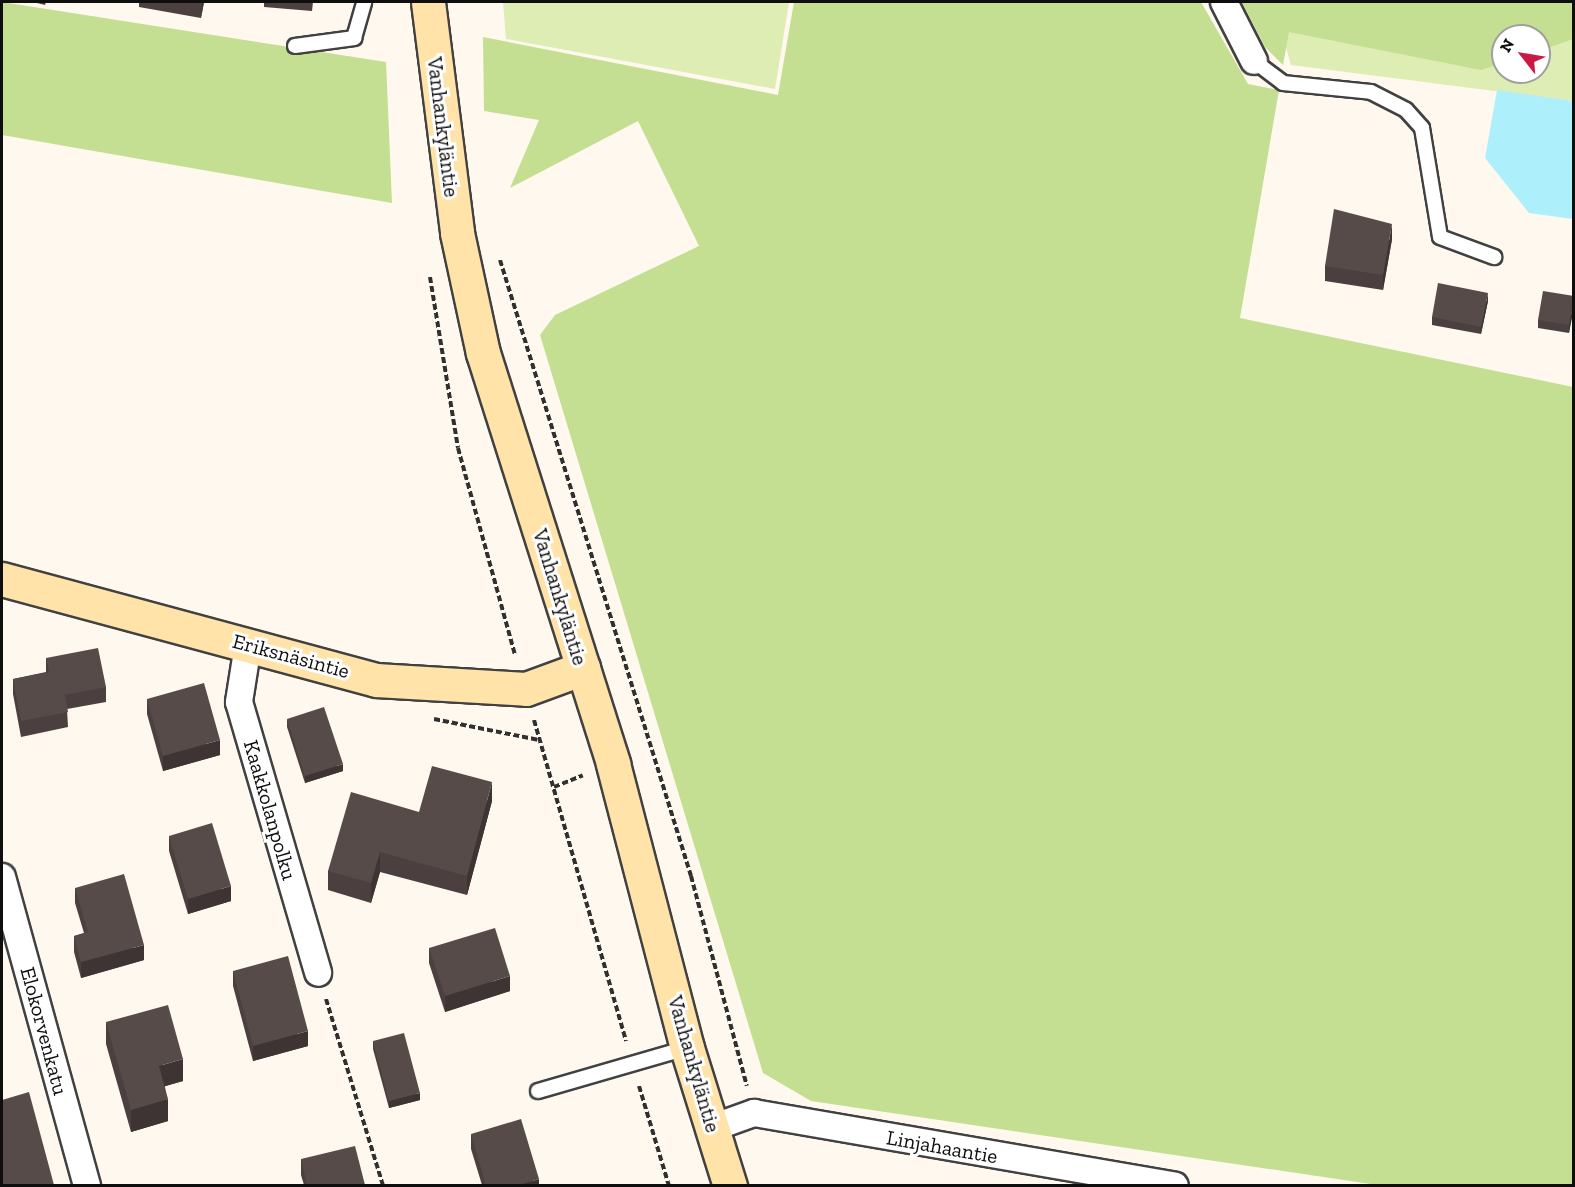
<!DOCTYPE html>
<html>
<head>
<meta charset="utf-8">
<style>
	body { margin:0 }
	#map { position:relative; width:1575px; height:1187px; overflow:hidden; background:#fff8ee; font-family:"Zilla Slab",serif }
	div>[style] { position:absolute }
	.green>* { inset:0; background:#deedb4 }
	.forest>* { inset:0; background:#c5df92 }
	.water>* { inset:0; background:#aeeffc }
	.path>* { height:4px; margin-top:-2px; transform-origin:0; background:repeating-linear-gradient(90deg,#303030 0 6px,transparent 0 9px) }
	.roads { filter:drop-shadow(2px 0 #414141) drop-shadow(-2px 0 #414141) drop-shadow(0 2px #414141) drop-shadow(0 -2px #414141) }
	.lane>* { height:14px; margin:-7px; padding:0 7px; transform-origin:7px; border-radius:7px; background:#fff }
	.street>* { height:26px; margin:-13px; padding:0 13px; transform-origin:13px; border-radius:13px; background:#fff }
	.secondary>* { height:33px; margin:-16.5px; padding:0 16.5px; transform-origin:16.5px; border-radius:16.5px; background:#ffe3a9 }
	.wall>* { inset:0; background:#4b403f }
	.shaded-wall>* { inset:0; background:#3d3433 }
	.building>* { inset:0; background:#574b49 }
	span { translate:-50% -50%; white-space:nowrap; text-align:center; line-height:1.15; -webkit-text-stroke:6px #fff; paint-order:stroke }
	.street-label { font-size:21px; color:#0e0e0e }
	.frame { position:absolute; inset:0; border:3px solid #0e0e0e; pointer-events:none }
	.north { position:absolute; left:1491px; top:24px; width:60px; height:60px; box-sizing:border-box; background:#fff; border:2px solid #9f9f9f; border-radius:50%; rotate:301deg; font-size:16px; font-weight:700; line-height:24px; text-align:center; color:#0e0e0e }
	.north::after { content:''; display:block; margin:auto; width:21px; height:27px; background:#ca1947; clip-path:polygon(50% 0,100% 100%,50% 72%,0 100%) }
</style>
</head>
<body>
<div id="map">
	<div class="green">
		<div style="clip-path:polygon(503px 2px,789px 2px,775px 89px,506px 39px)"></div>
		<div style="clip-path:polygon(evenodd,1273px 2px,1573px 2px,1573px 101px,1291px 65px,1273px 2px,1503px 36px,1539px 36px,1539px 72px,1503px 72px,1503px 36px)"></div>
	</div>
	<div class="forest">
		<div style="clip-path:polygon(2px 2px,386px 62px,392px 203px,2px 135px)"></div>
		<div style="clip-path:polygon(794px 2px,1201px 2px,1248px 84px,1279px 90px,1240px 318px,1573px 387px,1573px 1185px,1377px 1185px,811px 1101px,763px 1073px,540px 335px,555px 315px,699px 246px,638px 121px,510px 188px,539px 120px,484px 111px,483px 37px,778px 95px)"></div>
		<div style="clip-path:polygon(1242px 2px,1573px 2px,1573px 39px,1539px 51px,1539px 36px,1503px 36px,1503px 63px,1481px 70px,1289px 32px,1283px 65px,1265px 47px)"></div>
	</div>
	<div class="water">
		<div style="clip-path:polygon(1497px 90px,1573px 101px,1573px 219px,1529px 213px,1485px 158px)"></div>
	</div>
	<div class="path">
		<div style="left:500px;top:260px;width:645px;rotate:72.77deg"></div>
		<div style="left:691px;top:876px;width:217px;rotate:75.1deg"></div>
		<div style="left:430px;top:277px;width:173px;rotate:80.7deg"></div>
		<div style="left:458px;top:448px;width:215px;rotate:74.6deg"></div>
		<div style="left:434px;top:719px;width:107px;rotate:11.3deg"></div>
		<div style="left:534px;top:720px;width:334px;rotate:74deg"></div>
		<div style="left:554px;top:787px;width:31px;rotate:-22deg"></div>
		<div style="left:326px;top:999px;width:195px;rotate:73deg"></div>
		<div style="left:639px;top:1086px;width:104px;rotate:73.3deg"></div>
	</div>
	<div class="roads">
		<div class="lane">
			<div style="left:295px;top:46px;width:60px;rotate:-7.7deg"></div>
			<div style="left:354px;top:38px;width:37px;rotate:-74deg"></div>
			<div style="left:1254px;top:61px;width:36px;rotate:37deg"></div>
			<div style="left:1283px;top:83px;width:88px;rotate:5.8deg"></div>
			<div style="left:1371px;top:92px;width:39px;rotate:27deg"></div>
			<div style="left:1406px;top:110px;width:24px;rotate:48deg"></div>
			<div style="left:1422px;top:128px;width:110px;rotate:80.6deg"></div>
			<div style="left:1440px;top:237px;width:58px;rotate:20.3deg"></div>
			<div style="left:538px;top:1091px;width:155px;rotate:-16.1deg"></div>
		</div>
		<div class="street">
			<div style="left:1224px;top:2px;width:66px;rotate:63deg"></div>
			<div style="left:248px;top:645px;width:58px;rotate:99deg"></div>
			<div style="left:239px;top:702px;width:282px;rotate:73.7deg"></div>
			<div style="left:2px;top:877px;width:320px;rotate:74.6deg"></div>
			<div style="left:712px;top:1128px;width:45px;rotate:-19.7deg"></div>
			<div style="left:754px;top:1113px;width:427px;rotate:9.8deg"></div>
		</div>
		<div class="secondary">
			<div style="left:428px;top:2px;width:233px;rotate:82.8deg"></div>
			<div style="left:457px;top:233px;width:123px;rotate:77.8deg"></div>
			<div style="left:483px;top:353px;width:431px;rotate:72.4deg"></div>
			<div style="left:613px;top:764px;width:293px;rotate:75.4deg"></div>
			<div style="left:687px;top:1048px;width:145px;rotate:72.7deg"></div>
			<div style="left:2px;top:579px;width:387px;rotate:15.1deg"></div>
			<div style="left:376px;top:680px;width:150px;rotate:3.4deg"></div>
			<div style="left:526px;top:689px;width:61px;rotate:-20.2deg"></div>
		</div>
	</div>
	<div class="wall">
		<div style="clip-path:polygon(33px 2px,46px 2px,45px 5px)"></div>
		<div style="clip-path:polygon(139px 2px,204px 2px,201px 18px,139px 7px)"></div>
		<div style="clip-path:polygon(264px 2px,313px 2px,312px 11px,264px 7px)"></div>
		<div style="clip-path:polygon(1392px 239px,1383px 290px,1325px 281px,1325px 266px)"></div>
		<div style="clip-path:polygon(1574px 296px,1569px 333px,1538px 328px,1538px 320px)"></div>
		<div style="clip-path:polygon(1488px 301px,1481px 334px,1432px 325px,1432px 317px)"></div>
		<div style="clip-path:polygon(46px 658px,106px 687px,106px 702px,67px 709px,68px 727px,21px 737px,13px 694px,13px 679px,46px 672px)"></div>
		<div style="clip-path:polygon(147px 699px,220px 755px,163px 771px,147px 714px)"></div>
		<div style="clip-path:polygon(287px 719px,343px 771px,305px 783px,287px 727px)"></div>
		<div style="clip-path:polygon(492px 801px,467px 895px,380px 872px,371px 903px,328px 890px,328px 871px,419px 812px)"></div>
		<div style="clip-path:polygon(169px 836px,231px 901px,188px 914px,169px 851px)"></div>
		<div style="clip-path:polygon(75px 888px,144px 960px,81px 978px,74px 952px,74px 936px,84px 933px,75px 903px)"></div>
		<div style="clip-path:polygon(429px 948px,510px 991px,445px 1012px,429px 963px)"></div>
		<div style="clip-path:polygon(233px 971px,308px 1046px,253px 1061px,233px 986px)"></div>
		<div style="clip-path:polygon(106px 1022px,183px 1081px,165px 1086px,168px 1121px,131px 1132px,106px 1044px)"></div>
		<div style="clip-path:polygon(373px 1041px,420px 1100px,389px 1108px,373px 1049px)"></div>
		<div style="clip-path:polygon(471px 1134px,539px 1185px,482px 1185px,471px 1149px)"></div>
		<div style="clip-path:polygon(301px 1159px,365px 1185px,304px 1185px,301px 1175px)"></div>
	</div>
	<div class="shaded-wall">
		<div style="clip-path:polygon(202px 2px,204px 2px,201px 18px)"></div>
		<div style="clip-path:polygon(1392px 224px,1392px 239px,1383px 290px,1383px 275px)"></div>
		<div style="clip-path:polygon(1488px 293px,1488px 301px,1481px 334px,1481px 327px)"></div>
		<div style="clip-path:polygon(1574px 300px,1574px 308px,1569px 333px,1569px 325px)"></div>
		<div style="clip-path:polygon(220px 740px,220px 755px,163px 771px,163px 756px)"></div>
		<div style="clip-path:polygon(343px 764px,343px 771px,305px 783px,305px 776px)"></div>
		<div style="clip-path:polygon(492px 782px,492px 801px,467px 895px,467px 876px)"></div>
		<div style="clip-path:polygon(380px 852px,380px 872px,371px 903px,371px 883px)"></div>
		<div style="clip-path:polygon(231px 886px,231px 901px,188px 914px,188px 899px)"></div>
		<div style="clip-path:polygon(144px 945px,144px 960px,81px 978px,81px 962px)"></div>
		<div style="clip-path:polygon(510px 976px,510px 991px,445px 1012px,445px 996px)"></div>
		<div style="clip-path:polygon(308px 1031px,308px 1046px,253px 1061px,253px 1046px)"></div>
		<div style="clip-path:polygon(183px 1059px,183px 1081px,159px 1088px,159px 1066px)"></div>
		<div style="clip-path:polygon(420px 1093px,420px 1100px,389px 1108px,389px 1101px)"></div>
		<div style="clip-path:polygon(168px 1099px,168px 1121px,131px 1132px,131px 1110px)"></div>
		<div style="clip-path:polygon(539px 1179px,539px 1185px,519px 1185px)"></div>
	</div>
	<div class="building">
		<div style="clip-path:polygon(1334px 209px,1392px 224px,1383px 275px,1325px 266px)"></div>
		<div style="clip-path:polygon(1438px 283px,1488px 293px,1481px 327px,1432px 317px)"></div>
		<div style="clip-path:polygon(1543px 291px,1574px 296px,1569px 325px,1538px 320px)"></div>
		<div style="clip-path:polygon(98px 648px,106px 687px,65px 695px,68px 712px,21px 721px,13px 679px,49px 672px,46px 658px)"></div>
		<div style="clip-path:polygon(204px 683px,220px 740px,163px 756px,147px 699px)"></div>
		<div style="clip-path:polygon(324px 707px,343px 764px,305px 776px,287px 719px)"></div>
		<div style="clip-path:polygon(432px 766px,492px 782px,467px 876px,380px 852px,371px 883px,328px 871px,351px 792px,419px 812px)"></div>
		<div style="clip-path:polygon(212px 823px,231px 886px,188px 899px,169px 836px)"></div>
		<div style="clip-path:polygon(124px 874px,144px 945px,81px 962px,74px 936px,88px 932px,75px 888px)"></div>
		<div style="clip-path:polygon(495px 928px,510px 976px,445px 996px,429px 948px)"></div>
		<div style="clip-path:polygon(288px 956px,308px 1031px,253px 1046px,233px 971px)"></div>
		<div style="clip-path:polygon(168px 1005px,183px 1059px,159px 1066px,168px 1099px,131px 1110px,106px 1022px)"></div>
		<div style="clip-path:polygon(404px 1033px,420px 1093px,389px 1101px,373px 1041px)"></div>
		<div style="clip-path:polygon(29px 1092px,54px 1185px,2px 1185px,2px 1100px)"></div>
		<div style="clip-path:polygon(521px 1119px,539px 1179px,519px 1185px,486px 1185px,471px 1134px)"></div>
		<div style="clip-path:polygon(355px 1146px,365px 1185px,307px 1185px,301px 1159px)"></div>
	</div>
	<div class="street-label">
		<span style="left:443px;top:127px;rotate:83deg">Vanhankyläntie</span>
		<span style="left:560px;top:597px;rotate:73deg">Vanhankyläntie</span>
		<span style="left:291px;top:656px;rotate:15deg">Eriksnäsintie</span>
		<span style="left:270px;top:810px;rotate:74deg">Kaakkolanpolku</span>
		<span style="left:44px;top:1031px;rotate:75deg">Elokorvenkatu</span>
		<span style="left:694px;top:1064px;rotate:74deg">Vanhankyläntie</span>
		<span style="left:942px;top:1147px;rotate:10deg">Linjahaantie</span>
	</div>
	<div class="frame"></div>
	<div class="north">N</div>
</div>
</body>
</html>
